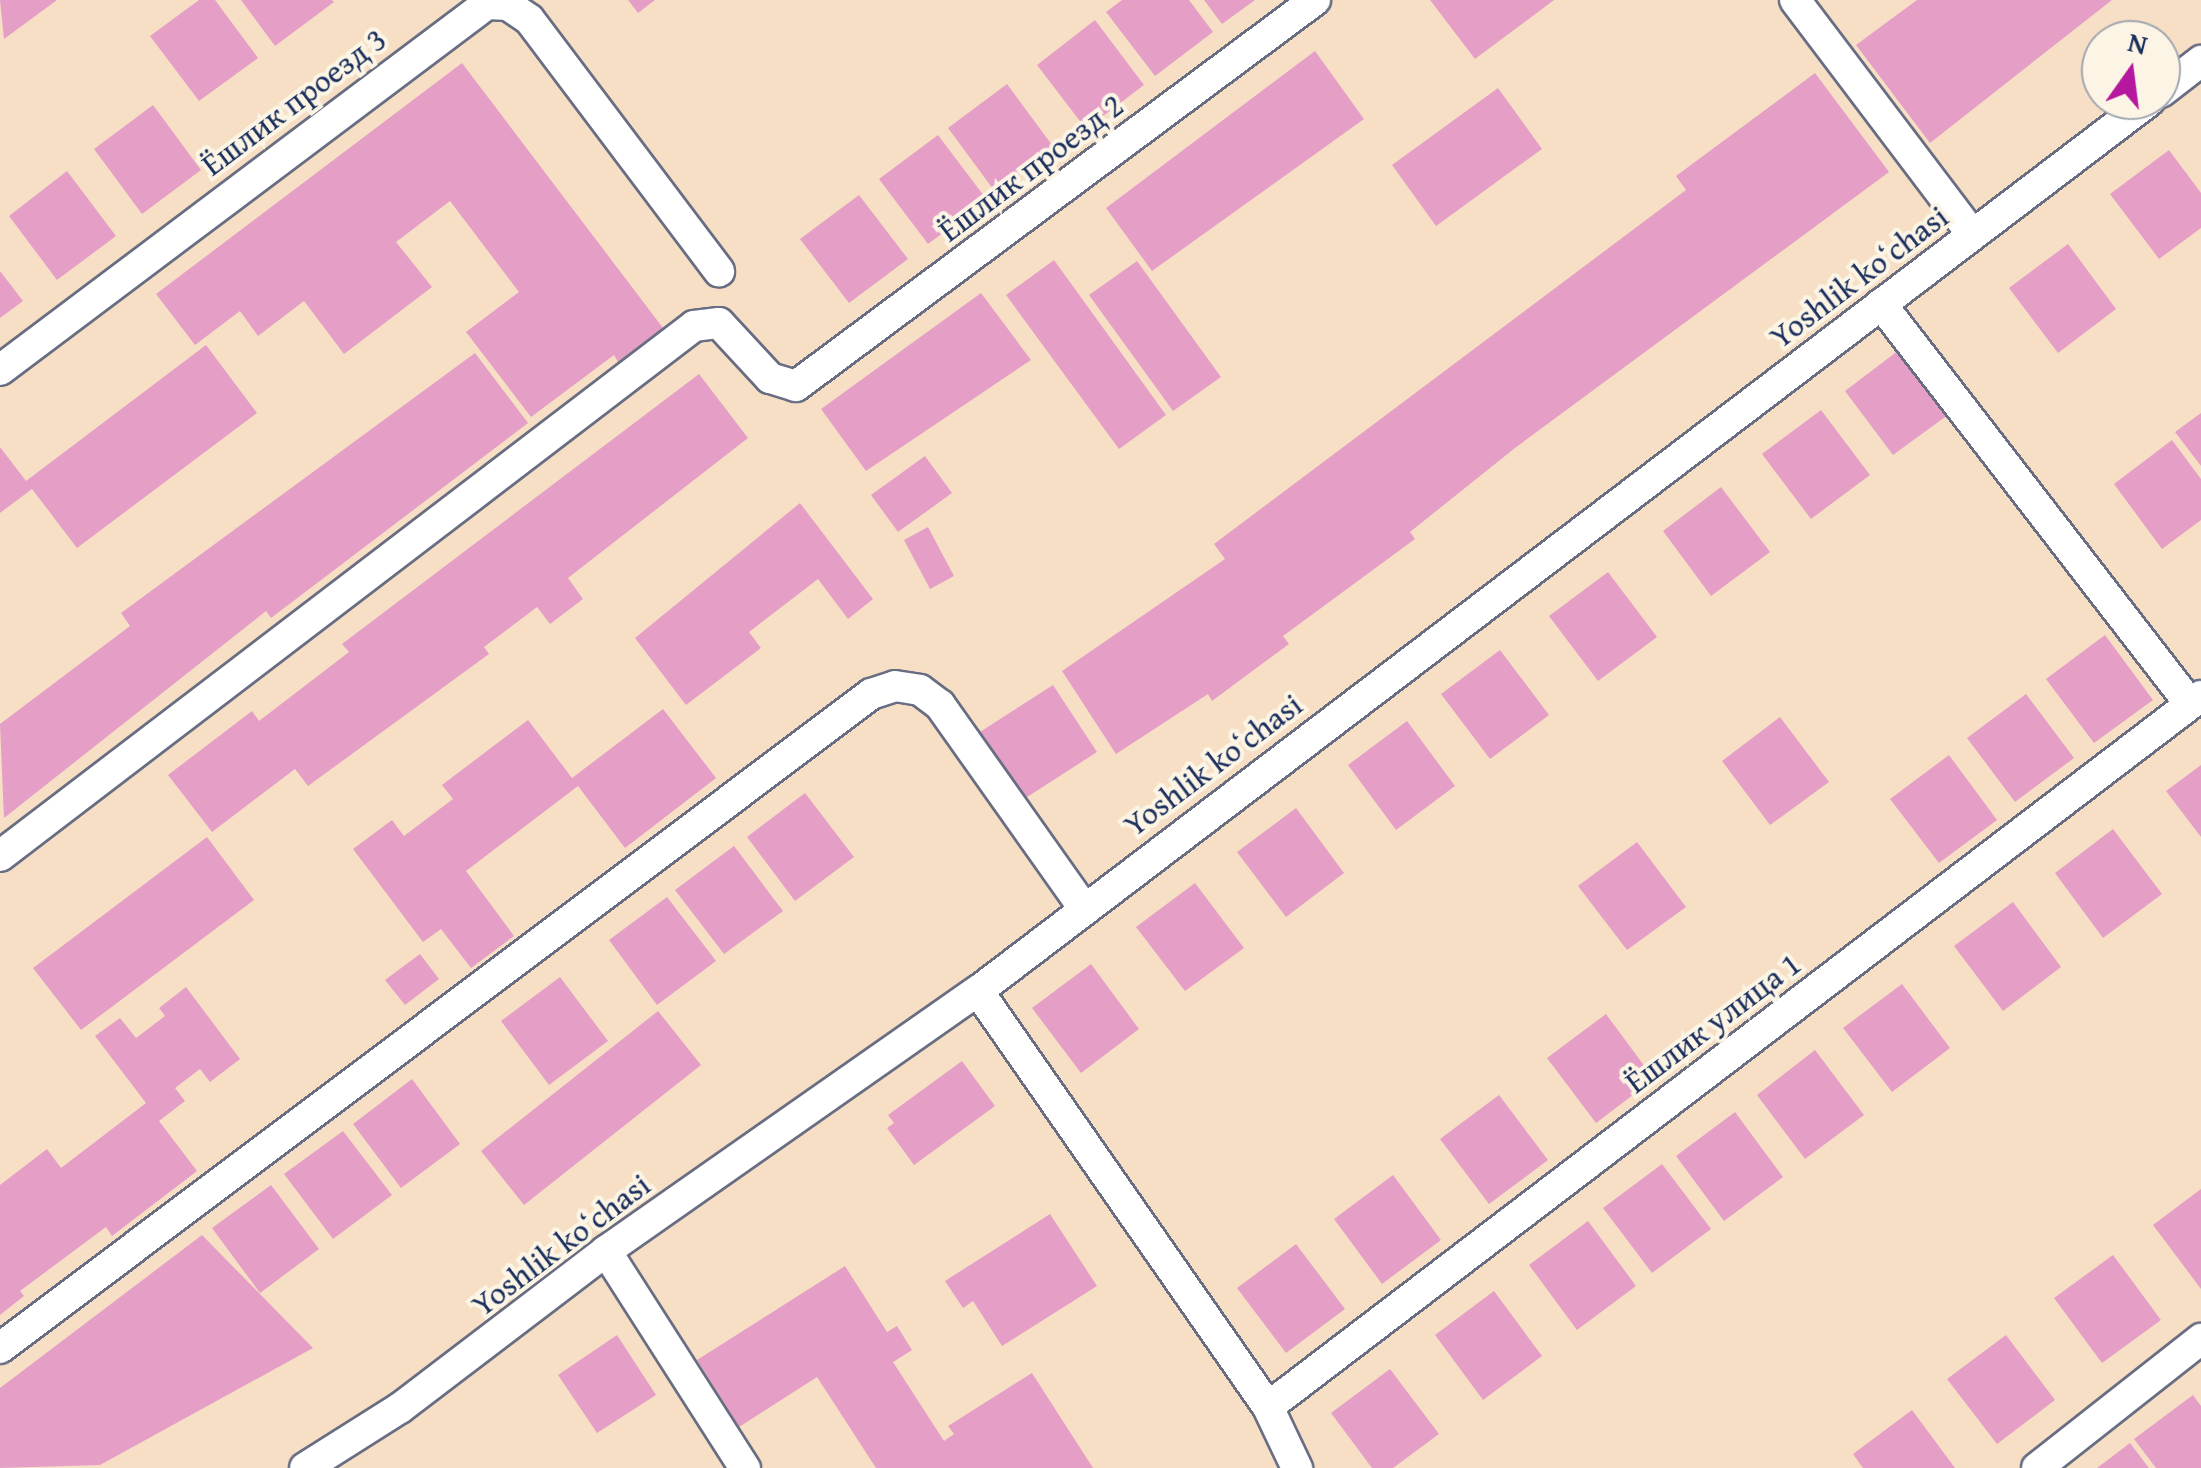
<!DOCTYPE html>
<html>
<head>
<meta charset="utf-8">
<style>
	body { margin:0 }
	#map { position:relative; width:2201px; height:1468px; overflow:hidden; background:#f6dfc4; font-family:"Gentium Book Plus",serif }
	div>[style] { position:absolute }
	.building>* { inset:0; background:#e59fc7 }
	.roads { filter:drop-shadow(2px 0 #686d82) drop-shadow(-2px 0 #686d82) drop-shadow(0 2px #686d82) drop-shadow(0 -2px #686d82) }
	.minor>* { height:30px; margin:-15px; padding:0 15px; transform-origin:15px; border-radius:15px; background:#fff }
	span { translate:-50% -50%; white-space:nowrap; text-align:center; line-height:1.15; -webkit-text-stroke:8px #fcf5e5; paint-order:stroke }
	.street-label { font-size:32px; color:#1b2f5e }
	.north { position:absolute; left:2081px; top:20px; width:100px; height:100px; box-sizing:border-box; background:#fcf5e5; border:2px solid #a2a6af; border-radius:50%; rotate:14deg; font-size:28px; font-weight:700; line-height:40px; text-align:center; color:#1b2f5e }
	.north::after { content:''; display:block; margin:auto; width:35px; height:45px; background:#b5179e; clip-path:polygon(50% 0,100% 100%,50% 72%,0 100%) }
</style>
</head>
<body>
<div id="map">
	<div class="building">
		<div style="clip-path:polygon(0 0,57px 0,4px 39px)"></div>
		<div style="clip-path:polygon(199px 0,215px 0,258px 58px,199px 101px,150px 36px)"></div>
		<div style="clip-path:polygon(241px 0,332px 0,334px 2px,275px 46px)"></div>
		<div style="clip-path:polygon(628px 0,655px 0,638px 13px)"></div>
		<div style="clip-path:polygon(1122px 0,1189px 0,1213px 32px,1155px 76px,1106px 12px)"></div>
		<div style="clip-path:polygon(1204px 0,1255px 0,1222px 24px)"></div>
		<div style="clip-path:polygon(1430px 0,1554px 0,1475px 59px)"></div>
		<div style="clip-path:polygon(1917px 0,2112px 0,1930px 143px,1856px 45px)"></div>
		<div style="clip-path:polygon(1095px 20px,1144px 85px,1086px 129px,1037px 65px)"></div>
		<div style="clip-path:polygon(1315px 51px,1364px 119px,1152px 271px,1106px 208px)"></div>
		<div style="clip-path:polygon(462px 63px,663px 328px,618px 362px,614px 355px,531px 417px,466px 332px,519px 292px,450px 201px,396px 242px,432px 287px,344px 354px,304px 301px,258px 336px,240px 311px,195px 345px,156px 294px)"></div>
		<div style="clip-path:polygon(1815px 73px,1889px 172px,1515px 448px,1410px 532px,1415px 539px,1283px 636px,1289px 644px,1212px 701px,1208px 694px,1116px 754px,1062px 671px,1225px 559px,1214px 544px,1686px 190px,1676px 176px)"></div>
		<div style="clip-path:polygon(1007px 84px,1055px 149px,996px 193px,948px 128px)"></div>
		<div style="clip-path:polygon(1498px 88px,1542px 149px,1436px 226px,1392px 165px)"></div>
		<div style="clip-path:polygon(153px 105px,201px 170px,142px 214px,94px 149px)"></div>
		<div style="clip-path:polygon(938px 135px,987px 200px,928px 244px,879px 179px)"></div>
		<div style="clip-path:polygon(2169px 150px,2201px 193px,2201px 228px,2159px 259px,2110px 194px)"></div>
		<div style="clip-path:polygon(67px 171px,116px 236px,57px 280px,9px 216px)"></div>
		<div style="clip-path:polygon(859px 195px,908px 259px,849px 303px,800px 239px)"></div>
		<div style="clip-path:polygon(2068px 244px,2116px 309px,2058px 353px,2009px 288px)"></div>
		<div style="clip-path:polygon(1054px 260px,1166px 415px,1119px 449px,1006px 295px)"></div>
		<div style="clip-path:polygon(1137px 261px,1221px 377px,1173px 411px,1089px 295px)"></div>
		<div style="clip-path:polygon(0 271px,23px 301px,0 318px)"></div>
		<div style="clip-path:polygon(981px 293px,1031px 360px,866px 471px,821px 409px)"></div>
		<div style="clip-path:polygon(206px 345px,257px 413px,77px 548px,32px 489px,0 513px,0 447px,26px 481px)"></div>
		<div style="clip-path:polygon(1903px 347px,1952px 412px,1893px 455px,1845px 391px)"></div>
		<div style="clip-path:polygon(475px 353px,528px 423px,271px 618px,266px 611px,4px 818px,0 724px,130px 626px,121px 613px)"></div>
		<div style="clip-path:polygon(699px 374px,748px 438px,568px 578px,583px 599px,550px 624px,537px 607px,484px 647px,489px 654px,308px 786px,295px 769px,212px 832px,168px 775px,252px 711px,259px 721px,349px 652px,342px 644px)"></div>
		<div style="clip-path:polygon(1821px 410px,1870px 475px,1811px 519px,1762px 454px)"></div>
		<div style="clip-path:polygon(2201px 413px,2201px 466px,2175px 432px)"></div>
		<div style="clip-path:polygon(2172px 440px,2201px 479px,2201px 520px,2162px 549px,2114px 484px)"></div>
		<div style="clip-path:polygon(925px 456px,952px 493px,898px 532px,871px 495px)"></div>
		<div style="clip-path:polygon(1721px 487px,1770px 552px,1711px 596px,1663px 531px)"></div>
		<div style="clip-path:polygon(800px 503px,873px 599px,848px 619px,818px 579px,749px 632px,761px 648px,686px 705px,635px 638px)"></div>
		<div style="clip-path:polygon(928px 527px,954px 576px,930px 589px,904px 540px)"></div>
		<div style="clip-path:polygon(1608px 572px,1657px 637px,1598px 681px,1549px 616px)"></div>
		<div style="clip-path:polygon(2105px 635px,2153px 700px,2094px 743px,2046px 679px)"></div>
		<div style="clip-path:polygon(1500px 650px,1549px 715px,1490px 759px,1441px 694px)"></div>
		<div style="clip-path:polygon(1053px 685px,1097px 752px,1024px 799px,980px 732px)"></div>
		<div style="clip-path:polygon(2026px 694px,2074px 758px,2015px 802px,1967px 738px)"></div>
		<div style="clip-path:polygon(663px 709px,716px 778px,625px 848px,578px 786px,466px 871px,514px 936px,471px 968px,441px 929px,423px 942px,353px 849px,392px 820px,404px 836px,453px 799px,442px 785px,528px 720px,572px 778px)"></div>
		<div style="clip-path:polygon(1780px 717px,1829px 782px,1770px 825px,1722px 761px)"></div>
		<div style="clip-path:polygon(1407px 721px,1455px 786px,1396px 830px,1348px 765px)"></div>
		<div style="clip-path:polygon(1949px 755px,1997px 820px,1939px 863px,1890px 799px)"></div>
		<div style="clip-path:polygon(2201px 765px,2201px 837px,2166px 791px)"></div>
		<div style="clip-path:polygon(805px 793px,854px 857px,795px 901px,747px 837px)"></div>
		<div style="clip-path:polygon(1296px 808px,1344px 873px,1286px 917px,1237px 852px)"></div>
		<div style="clip-path:polygon(2113px 829px,2162px 894px,2103px 938px,2055px 873px)"></div>
		<div style="clip-path:polygon(207px 837px,254px 900px,81px 1030px,33px 968px)"></div>
		<div style="clip-path:polygon(1637px 842px,1686px 907px,1627px 950px,1578px 886px)"></div>
		<div style="clip-path:polygon(734px 846px,783px 911px,724px 954px,675px 890px)"></div>
		<div style="clip-path:polygon(1195px 883px,1244px 948px,1185px 991px,1136px 927px)"></div>
		<div style="clip-path:polygon(667px 897px,716px 961px,657px 1005px,609px 940px)"></div>
		<div style="clip-path:polygon(2013px 902px,2061px 967px,2003px 1011px,1954px 946px)"></div>
		<div style="clip-path:polygon(420px 954px,439px 979px,405px 1005px,385px 980px)"></div>
		<div style="clip-path:polygon(1091px 964px,1139px 1029px,1081px 1073px,1032px 1008px)"></div>
		<div style="clip-path:polygon(560px 977px,608px 1041px,549px 1085px,501px 1021px)"></div>
		<div style="clip-path:polygon(1902px 984px,1950px 1048px,1892px 1092px,1843px 1028px)"></div>
		<div style="clip-path:polygon(186px 987px,240px 1059px,210px 1082px,200px 1069px,175px 1088px,185px 1101px,159px 1121px,197px 1171px,112px 1236px,106px 1227px,20px 1291px,24px 1296px,0 1315px,0 1185px,47px 1149px,61px 1168px,146px 1103px,95px 1036px,120px 1018px,136px 1038px,165px 1016px,159px 1008px)"></div>
		<div style="clip-path:polygon(658px 1011px,701px 1065px,524px 1205px,481px 1151px)"></div>
		<div style="clip-path:polygon(1606px 1014px,1654px 1079px,1596px 1123px,1547px 1058px)"></div>
		<div style="clip-path:polygon(1815px 1050px,1864px 1115px,1805px 1159px,1757px 1095px)"></div>
		<div style="clip-path:polygon(962px 1061px,995px 1106px,914px 1165px,887px 1128px,894px 1123px,888px 1115px)"></div>
		<div style="clip-path:polygon(412px 1079px,460px 1144px,401px 1188px,353px 1124px)"></div>
		<div style="clip-path:polygon(1499px 1095px,1548px 1160px,1489px 1204px,1440px 1139px)"></div>
		<div style="clip-path:polygon(1735px 1112px,1783px 1177px,1724px 1221px,1676px 1156px)"></div>
		<div style="clip-path:polygon(343px 1131px,392px 1195px,333px 1239px,284px 1174px)"></div>
		<div style="clip-path:polygon(1662px 1164px,1711px 1229px,1652px 1273px,1603px 1208px)"></div>
		<div style="clip-path:polygon(1393px 1175px,1441px 1240px,1382px 1284px,1334px 1219px)"></div>
		<div style="clip-path:polygon(271px 1185px,319px 1249px,260px 1293px,212px 1228px)"></div>
		<div style="clip-path:polygon(2201px 1189px,2201px 1289px,2153px 1225px)"></div>
		<div style="clip-path:polygon(1050px 1214px,1097px 1286px,1002px 1346px,973px 1301px,963px 1308px,945px 1281px)"></div>
		<div style="clip-path:polygon(1588px 1221px,1636px 1286px,1577px 1330px,1529px 1265px)"></div>
		<div style="clip-path:polygon(202px 1235px,313px 1348px,100px 1465px,0 1468px,0 1388px)"></div>
		<div style="clip-path:polygon(1296px 1244px,1345px 1309px,1286px 1353px,1237px 1288px)"></div>
		<div style="clip-path:polygon(2113px 1255px,2161px 1320px,2102px 1363px,2054px 1298px)"></div>
		<div style="clip-path:polygon(845px 1266px,887px 1332px,897px 1326px,912px 1350px,893px 1362px,944px 1441px,954px 1434px,948px 1426px,1032px 1373px,1093px 1468px,876px 1468px,817px 1377px,739px 1427px,697px 1360px)"></div>
		<div style="clip-path:polygon(1494px 1291px,1542px 1356px,1483px 1400px,1435px 1335px)"></div>
		<div style="clip-path:polygon(617px 1335px,656px 1395px,597px 1433px,558px 1375px)"></div>
		<div style="clip-path:polygon(2006px 1335px,2055px 1400px,1997px 1444px,1947px 1379px)"></div>
		<div style="clip-path:polygon(1390px 1369px,1439px 1434px,1393px 1468px,1372px 1468px,1331px 1413px)"></div>
		<div style="clip-path:polygon(2193px 1395px,2201px 1406px,2201px 1468px,2156px 1468px,2134px 1439px)"></div>
		<div style="clip-path:polygon(1912px 1410px,1955px 1468px,1863px 1468px,1853px 1454px)"></div>
		<div style="clip-path:polygon(2130px 1443px,2149px 1468px,2097px 1468px)"></div>
	</div>
	<div class="roads">
		<div class="minor">
			<div style="left:1795px;top:0;width:293px;rotate:52.9deg"></div>
			<div style="left:2161px;top:92px;width:51px;rotate:-37.8deg"></div>
			<div style="left:1881px;top:304px;width:505px;rotate:52.31deg"></div>
			<div style="left:0;top:370px;width:609px;rotate:-36.93deg"></div>
			<div style="left:487px;top:4px;width:21px;rotate:3deg"></div>
			<div style="left:508px;top:5px;width:25px;rotate:34deg"></div>
			<div style="left:529px;top:19px;width:316px;rotate:53deg"></div>
			<div style="left:0;top:856px;width:873px;rotate:-37.37deg"></div>
			<div style="left:694px;top:326px;width:25px;rotate:-7deg"></div>
			<div style="left:719px;top:323px;width:75px;rotate:47.2deg"></div>
			<div style="left:770px;top:378px;width:27px;rotate:17deg"></div>
			<div style="left:796px;top:386px;width:647px;rotate:-36.64deg"></div>
			<div style="left:978px;top:991px;width:507px;rotate:55.12deg"></div>
			<div style="left:1268px;top:1407px;width:68px;rotate:64.6deg"></div>
			<div style="left:606px;top:1251px;width:258px;rotate:57.4deg"></div>
			<div style="left:0;top:1348px;width:1089px;rotate:-36.9deg"></div>
			<div style="left:871px;top:694px;width:25px;rotate:-18deg"></div>
			<div style="left:895px;top:686px;width:25px;rotate:9deg"></div>
			<div style="left:920px;top:690px;width:25px;rotate:37deg"></div>
			<div style="left:940px;top:705px;width:247px;rotate:54.7deg"></div>
			<div style="left:1268px;top:1407px;width:1173px;rotate:-37.31deg"></div>
			<div style="left:305px;top:1468px;width:112px;rotate:-32.3deg"></div>
			<div style="left:400px;top:1408px;width:259px;rotate:-37.3deg"></div>
			<div style="left:606px;top:1251px;width:454px;rotate:-35deg"></div>
			<div style="left:978px;top:991px;width:1472px;rotate:-37.24deg"></div>
			<div style="left:2037px;top:1468px;width:209px;rotate:-38.2deg"></div>
		</div>
	</div>
	<div class="street-label">
		<span style="left:294px;top:102px;rotate:-37deg">Ёшлик проезд 3</span>
		<span style="left:1031px;top:168px;rotate:-37deg">Ёшлик проезд 2</span>
		<span style="left:1859px;top:277px;rotate:-37deg">Yoshlik koʻchasi</span>
		<span style="left:1213px;top:765px;rotate:-37deg">Yoshlik koʻchasi</span>
		<span style="left:1713px;top:1023px;rotate:-37deg">Ёшлик улица 1</span>
		<span style="left:561px;top:1245px;rotate:-37deg">Yoshlik koʻchasi</span>
	</div>
	<div class="north">N</div>
</div>
</body>
</html>
